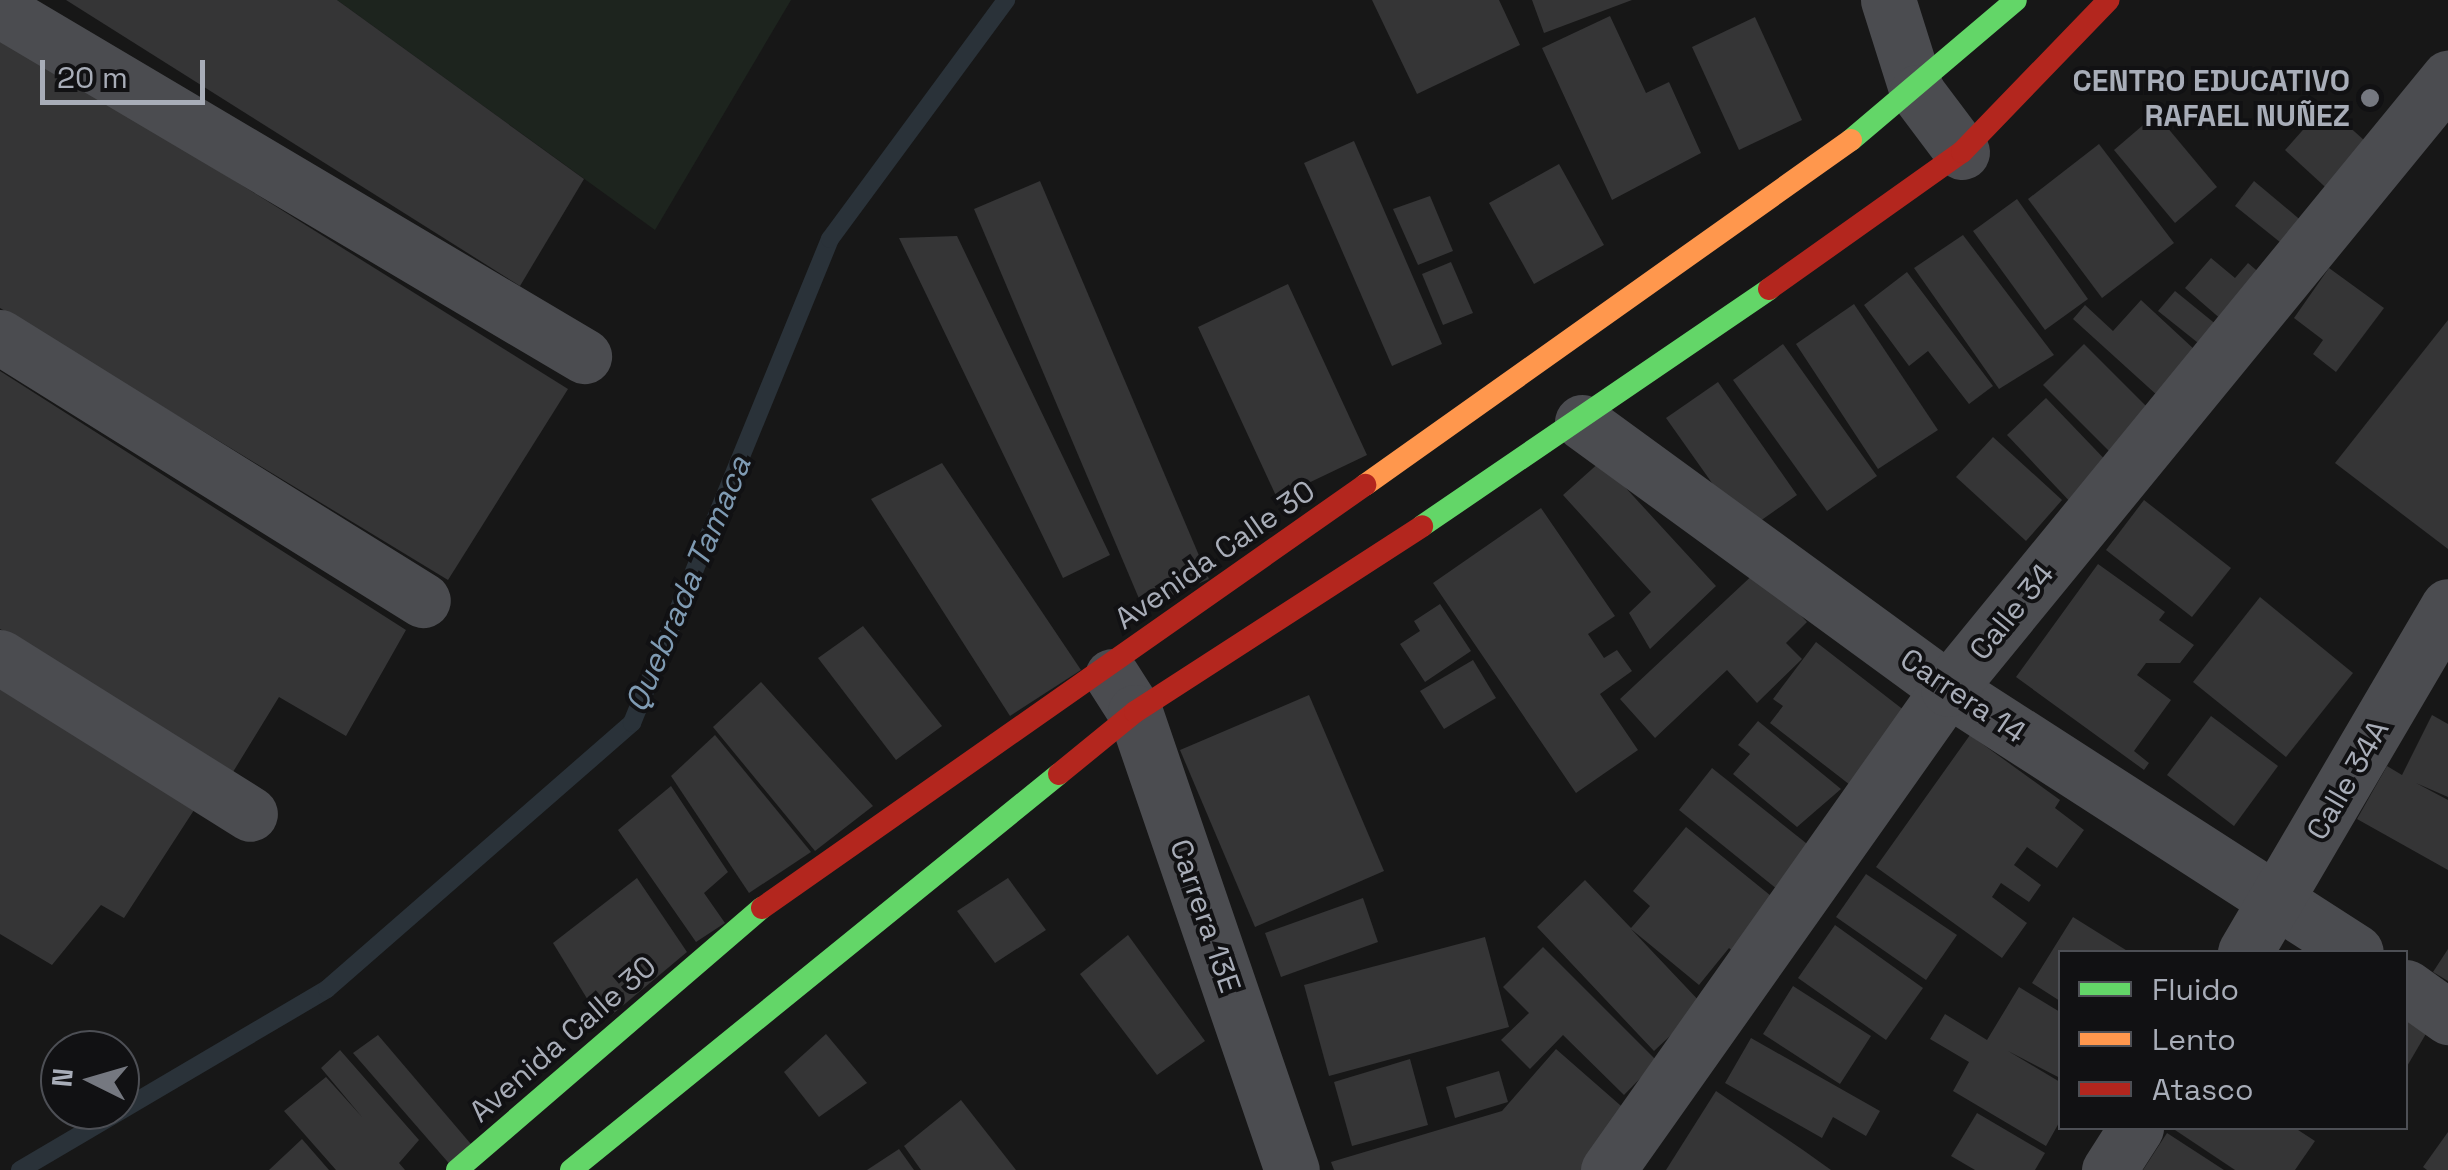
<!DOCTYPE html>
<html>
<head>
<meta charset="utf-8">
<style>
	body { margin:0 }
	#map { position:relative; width:2448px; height:1170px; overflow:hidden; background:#171717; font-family:"Space Grotesk",sans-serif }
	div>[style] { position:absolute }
	.green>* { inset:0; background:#1d241e }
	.stream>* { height:18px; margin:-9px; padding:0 9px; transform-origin:9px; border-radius:9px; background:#2a3239 }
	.building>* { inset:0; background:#353536 }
	.street>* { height:55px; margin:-27.5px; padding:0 27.5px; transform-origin:27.5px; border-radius:27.5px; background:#4b4c50 }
	.fast>* { height:22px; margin:-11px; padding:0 11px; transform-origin:11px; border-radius:11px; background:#63d668 }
	.slow>* { height:22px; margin:-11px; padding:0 11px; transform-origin:11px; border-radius:11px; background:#ff974d }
	.jam>* { height:22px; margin:-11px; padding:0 11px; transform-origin:11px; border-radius:11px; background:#b3261e }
	.dots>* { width:28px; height:28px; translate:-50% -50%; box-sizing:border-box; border:5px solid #111113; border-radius:50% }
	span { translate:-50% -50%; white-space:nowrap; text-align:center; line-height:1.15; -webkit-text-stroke:8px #111113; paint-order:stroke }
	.poi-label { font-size:30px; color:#a8adb8; font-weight:700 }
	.right { translate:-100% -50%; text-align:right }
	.street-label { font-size:30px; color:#a8adb8 }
	.water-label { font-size:32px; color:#7f9bb3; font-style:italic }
	.legend { position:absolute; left:2058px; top:950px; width:350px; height:180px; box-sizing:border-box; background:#111113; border:2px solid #4d4f55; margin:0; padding:12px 18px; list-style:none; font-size:30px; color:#a8adb8 }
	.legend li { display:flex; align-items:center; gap:20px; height:50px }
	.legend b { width:50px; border:2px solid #4d4f55 }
	.north { position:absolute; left:40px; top:1030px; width:100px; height:100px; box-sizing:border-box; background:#111113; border:2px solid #4d4f55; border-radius:50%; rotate:275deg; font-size:28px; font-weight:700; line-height:40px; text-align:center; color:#a8adb8 }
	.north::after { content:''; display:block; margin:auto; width:35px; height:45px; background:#757880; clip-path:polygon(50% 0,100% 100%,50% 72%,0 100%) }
	.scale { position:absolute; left:40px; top:60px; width:165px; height:45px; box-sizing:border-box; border:5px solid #a8adb8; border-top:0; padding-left:12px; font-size:30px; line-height:35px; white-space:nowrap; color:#a8adb8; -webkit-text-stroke:8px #111113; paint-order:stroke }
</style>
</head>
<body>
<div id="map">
	<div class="green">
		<div style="clip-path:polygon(337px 0,791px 0,655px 230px)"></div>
	</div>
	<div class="stream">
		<div style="left:20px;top:1170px;width:356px;rotate:-30.5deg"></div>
		<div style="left:327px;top:989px;width:405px;rotate:-41.1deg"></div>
		<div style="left:632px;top:723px;width:523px;rotate:-67.75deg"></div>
		<div style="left:830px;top:239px;width:297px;rotate:-53.6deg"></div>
	</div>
	<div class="building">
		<div style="clip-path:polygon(66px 0,337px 0,584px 179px,520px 286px)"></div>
		<div style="clip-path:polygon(1372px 0,1499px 0,1520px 45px,1417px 94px)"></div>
		<div style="clip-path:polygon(1532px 0,1632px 0,1544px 33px)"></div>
		<div style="clip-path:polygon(1610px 16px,1646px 93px,1669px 82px,1701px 153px,1612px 200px,1542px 48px)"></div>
		<div style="clip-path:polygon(1755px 17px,1802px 120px,1739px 150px,1692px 47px)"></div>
		<div style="clip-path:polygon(0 34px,568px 389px,448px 580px,0 308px)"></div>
		<div style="clip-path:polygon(2325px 105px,2375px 150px,2335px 196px,2285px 150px)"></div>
		<div style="clip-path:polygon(2156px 114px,2217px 187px,2175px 223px,2114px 150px)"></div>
		<div style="clip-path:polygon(1354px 141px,1442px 344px,1392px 366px,1304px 163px)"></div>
		<div style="clip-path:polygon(2099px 144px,2174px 243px,2102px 298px,2028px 199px)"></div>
		<div style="clip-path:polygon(1559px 164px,1604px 245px,1534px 284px,1489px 203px)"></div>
		<div style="clip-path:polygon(1040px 181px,1209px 579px,1143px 608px,974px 209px)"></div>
		<div style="clip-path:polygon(2254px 181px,2310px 228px,2291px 251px,2235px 206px)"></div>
		<div style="clip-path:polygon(1430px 196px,1453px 251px,1418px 265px,1393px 209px)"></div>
		<div style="clip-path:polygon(2017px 199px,2088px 299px,2045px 330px,1973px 231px)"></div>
		<div style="clip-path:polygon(1963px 235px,2054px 355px,1999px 389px,1914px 268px)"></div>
		<div style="clip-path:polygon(957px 236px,1110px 555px,1063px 578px,899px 238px)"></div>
		<div style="clip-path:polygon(2211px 258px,2235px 278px,2248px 263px,2269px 281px,2230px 327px,2185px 288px)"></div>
		<div style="clip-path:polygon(1451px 262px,1473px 313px,1443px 325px,1422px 274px)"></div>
		<div style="clip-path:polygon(2329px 268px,2384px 308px,2336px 372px,2313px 354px,2323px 340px,2294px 318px)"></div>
		<div style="clip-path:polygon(1907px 272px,1993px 386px,1969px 404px,1928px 351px,1909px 366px,1864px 305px)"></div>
		<div style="clip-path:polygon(1288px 284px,1367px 455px,1277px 498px,1198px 327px)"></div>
		<div style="clip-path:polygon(2175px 291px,2223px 330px,2207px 350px,2158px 311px)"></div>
		<div style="clip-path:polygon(2141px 300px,2209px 363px,2169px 406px,2073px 319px,2085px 305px,2113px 331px)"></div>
		<div style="clip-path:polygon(1854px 304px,1938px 430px,1878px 469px,1796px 344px)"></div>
		<div style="clip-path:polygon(2448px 320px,2448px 549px,2335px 463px)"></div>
		<div style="clip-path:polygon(1783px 344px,1877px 476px,1827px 511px,1733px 380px)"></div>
		<div style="clip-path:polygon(2084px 344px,2161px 421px,2121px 463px,2043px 385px)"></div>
		<div style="clip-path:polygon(0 371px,406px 630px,346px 736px,279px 697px,233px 772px,0 629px)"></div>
		<div style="clip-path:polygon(1718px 382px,1797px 495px,1746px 531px,1666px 418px)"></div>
		<div style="clip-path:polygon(2046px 398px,2114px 469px,2075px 507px,2007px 435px)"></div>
		<div style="clip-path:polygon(1993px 437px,2062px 500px,2026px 541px,1956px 477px)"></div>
		<div style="clip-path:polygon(1601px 461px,1716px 586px,1650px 649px,1629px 613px,1651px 592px,1563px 495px)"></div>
		<div style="clip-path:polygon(942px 463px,1081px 670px,1010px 716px,871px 499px)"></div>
		<div style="clip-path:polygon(2144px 500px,2231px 568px,2192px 617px,2106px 550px)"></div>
		<div style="clip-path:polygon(1541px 508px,1615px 616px,1588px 634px,1604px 658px,1617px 650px,1632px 671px,1600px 694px,1638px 750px,1576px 793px,1433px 583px)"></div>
		<div style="clip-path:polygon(2098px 564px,2165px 612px,2159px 620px,2194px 645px,2180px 663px,2146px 663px,2137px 675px,2171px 700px,2134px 751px,2149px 763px,2144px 770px,2016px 677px)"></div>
		<div style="clip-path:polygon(1758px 570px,1807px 622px,1786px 643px,1802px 659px,1757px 703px,1727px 670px,1655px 738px,1620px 699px)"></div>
		<div style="clip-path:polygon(2260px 597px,2353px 673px,2286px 757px,2193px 682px)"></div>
		<div style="clip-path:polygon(1440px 604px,1471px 651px,1425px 682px,1400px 644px,1420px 631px,1414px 621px)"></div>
		<div style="clip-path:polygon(863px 626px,942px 726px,896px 760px,818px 658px)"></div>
		<div style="clip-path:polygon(1816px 642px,1905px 711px,1854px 788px,1770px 723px,1783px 706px,1773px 699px)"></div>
		<div style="clip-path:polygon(1473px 660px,1496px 698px,1444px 729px,1420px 691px)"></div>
		<div style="clip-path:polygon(0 681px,196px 807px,124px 918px,101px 905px,52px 965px,0 934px)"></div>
		<div style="clip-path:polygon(761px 682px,873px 806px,815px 851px,713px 727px)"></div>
		<div style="clip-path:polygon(1309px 695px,1384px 871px,1255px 927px,1180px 750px)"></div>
		<div style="clip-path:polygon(2432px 715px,2448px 724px,2448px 797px,2416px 783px,2448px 800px,2448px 870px,2357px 819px,2387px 766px,2402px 775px)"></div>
		<div style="clip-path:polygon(2211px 716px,2278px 766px,2234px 826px,2167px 775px)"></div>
		<div style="clip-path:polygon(1758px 721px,1841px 789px,1797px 827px,1733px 774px,1750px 754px,1738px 745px)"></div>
		<div style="clip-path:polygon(715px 735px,811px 852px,749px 893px,671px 776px)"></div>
		<div style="clip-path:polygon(1970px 735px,2060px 800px,2055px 808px,2084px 830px,2057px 868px,2027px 847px,2014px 865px,2041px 885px,2029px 902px,2001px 883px,1992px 897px,2027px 923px,2002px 958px,1876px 867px)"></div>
		<div style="clip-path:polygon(1712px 768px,1816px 851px,1783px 894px,1679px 810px)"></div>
		<div style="clip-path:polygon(671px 786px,728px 872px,704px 893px,725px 923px,696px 942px,618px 830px)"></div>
		<div style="clip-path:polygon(1686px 827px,1781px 904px,1738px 956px,1729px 948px,1699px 985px,1631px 929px,1703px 1005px,1654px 1051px,1537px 927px,1585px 880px,1631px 928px,1650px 906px,1633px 891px)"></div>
		<div style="clip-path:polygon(1866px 874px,1957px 935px,1926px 980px,1836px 917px)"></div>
		<div style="clip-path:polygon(637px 878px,687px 952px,602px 1023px,553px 943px)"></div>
		<div style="clip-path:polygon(1008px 878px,1046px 930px,995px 963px,957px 911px)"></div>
		<div style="clip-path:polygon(1363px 898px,1378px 942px,1281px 977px,1265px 933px)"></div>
		<div style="clip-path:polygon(2073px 917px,2129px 952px,2060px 952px,2060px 1001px,2032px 983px)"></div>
		<div style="clip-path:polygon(1835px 925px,1923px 988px,1886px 1040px,1798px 978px)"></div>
		<div style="clip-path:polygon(1128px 935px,1205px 1041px,1157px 1075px,1080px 974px)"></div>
		<div style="clip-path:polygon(1485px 937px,1509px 1027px,1329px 1076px,1304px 985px)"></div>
		<div style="clip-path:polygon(1543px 947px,1657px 1061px,1624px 1095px,1563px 1035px,1530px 1069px,1501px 1040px,1529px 1013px,1503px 987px)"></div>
		<div style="clip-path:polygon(2448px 949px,2448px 981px,2433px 972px)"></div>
		<div style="clip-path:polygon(1793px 986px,1871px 1036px,1840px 1084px,1763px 1034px)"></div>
		<div style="clip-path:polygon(2019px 987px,2060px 1012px,2060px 1078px,2008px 1051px,2060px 1082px,2060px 1121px,2046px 1146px,1953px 1091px,1969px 1062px,1930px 1039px,1945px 1014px,1987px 1040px)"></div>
		<div style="clip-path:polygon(2406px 1019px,2427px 1032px,2406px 1068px)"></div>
		<div style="clip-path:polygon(826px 1034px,867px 1083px,819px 1117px,784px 1072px)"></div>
		<div style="clip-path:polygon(378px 1035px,476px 1150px,453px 1168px,353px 1053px)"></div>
		<div style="clip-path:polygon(1751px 1038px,1880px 1111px,1866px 1136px,1833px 1117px,1822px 1138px,1725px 1083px)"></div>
		<div style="clip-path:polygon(1556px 1049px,1636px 1119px,1591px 1170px,1334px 1170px,1331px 1162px,1502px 1111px)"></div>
		<div style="clip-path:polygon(340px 1050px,419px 1140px,399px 1163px,405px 1170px,336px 1170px,284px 1111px,326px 1077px,362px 1117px,321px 1068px)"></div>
		<div style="clip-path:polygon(1410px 1059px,1428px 1125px,1352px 1146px,1334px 1082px)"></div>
		<div style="clip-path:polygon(1499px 1071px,1508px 1102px,1455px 1118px,1446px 1087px)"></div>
		<div style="clip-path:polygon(1716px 1091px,1803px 1150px,1831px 1170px,1666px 1170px)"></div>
		<div style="clip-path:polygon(961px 1100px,1016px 1170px,921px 1170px,904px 1146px)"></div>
		<div style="clip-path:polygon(1977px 1113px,2045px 1153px,2035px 1170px,1975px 1170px,1951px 1156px)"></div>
		<div style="clip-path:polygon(2172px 1128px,2295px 1128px,2315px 1141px,2295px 1170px,2235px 1170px)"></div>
		<div style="clip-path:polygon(2448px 1132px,2448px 1170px,2427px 1170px,2423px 1167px)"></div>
		<div style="clip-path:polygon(2167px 1133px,2224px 1170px,2143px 1170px)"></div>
		<div style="clip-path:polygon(302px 1139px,329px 1170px,269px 1170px)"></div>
		<div style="clip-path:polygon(899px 1149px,914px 1170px,867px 1170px)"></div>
	</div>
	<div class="street">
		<div style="left:1888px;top:0;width:96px;rotate:72.5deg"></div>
		<div style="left:1917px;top:92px;width:75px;rotate:53.1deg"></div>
		<div style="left:0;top:10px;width:679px;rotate:30.65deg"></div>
		<div style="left:0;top:337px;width:498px;rotate:31.9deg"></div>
		<div style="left:1582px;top:422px;width:453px;rotate:36.1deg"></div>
		<div style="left:1948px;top:689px;width:485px;rotate:32.8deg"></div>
		<div style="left:0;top:657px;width:295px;rotate:32.1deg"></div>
		<div style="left:1112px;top:676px;width:43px;rotate:57.4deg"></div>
		<div style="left:1135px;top:712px;width:484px;rotate:71.1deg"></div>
		<div style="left:2245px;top:952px;width:401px;rotate:-59.6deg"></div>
		<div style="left:2406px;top:987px;width:52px;rotate:35.5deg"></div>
		<div style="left:1608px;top:1170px;width:589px;rotate:-54.75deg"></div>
		<div style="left:1948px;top:689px;width:790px;rotate:-50.71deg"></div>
		<div style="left:2109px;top:1170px;width:50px;rotate:-57.3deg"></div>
	</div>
	<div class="fast">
		<div style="left:1851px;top:140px;width:216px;rotate:-40.3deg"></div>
		<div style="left:1422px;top:526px;width:420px;rotate:-34.3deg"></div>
		<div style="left:457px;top:1170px;width:402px;rotate:-40.7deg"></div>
		<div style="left:571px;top:1170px;width:628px;rotate:-39.06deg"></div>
	</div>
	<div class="slow">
		<div style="left:1365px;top:485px;width:596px;rotate:-35.37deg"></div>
	</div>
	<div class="jam">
		<div style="left:1769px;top:289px;width:237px;rotate:-35.4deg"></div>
		<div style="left:1962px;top:152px;width:211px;rotate:-46deg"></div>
		<div style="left:1059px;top:774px;width:98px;rotate:-39.2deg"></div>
		<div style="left:1135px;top:712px;width:342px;rotate:-32.9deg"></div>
		<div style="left:762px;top:908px;width:737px;rotate:-35.05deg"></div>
	</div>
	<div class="dots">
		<div style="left:2370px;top:98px;background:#757880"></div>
	</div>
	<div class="poi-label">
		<span class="right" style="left:2350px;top:98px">CENTRO EDUCATIVO<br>RAFAEL NUÑEZ</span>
	</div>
	<div class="street-label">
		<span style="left:1215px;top:555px;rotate:-35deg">Avenida Calle 30</span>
		<span style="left:2012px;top:612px;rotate:-51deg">Calle 34</span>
		<span style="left:1963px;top:696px;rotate:34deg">Carrera 14</span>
		<span style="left:2348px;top:780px;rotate:-60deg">Calle 34A</span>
		<span style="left:1205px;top:916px;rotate:71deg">Carrera 13E</span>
		<span style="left:563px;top:1039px;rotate:-41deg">Avenida Calle 30</span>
	</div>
	<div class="water-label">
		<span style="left:688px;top:584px;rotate:-67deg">Quebrada Tamaca</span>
	</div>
	<ul class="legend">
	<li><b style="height:12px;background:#63d668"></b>Fluido</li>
	<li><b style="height:12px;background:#ff974d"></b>Lento</li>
	<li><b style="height:12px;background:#b3261e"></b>Atasco</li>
	</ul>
	<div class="north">N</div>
	<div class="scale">20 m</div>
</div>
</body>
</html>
